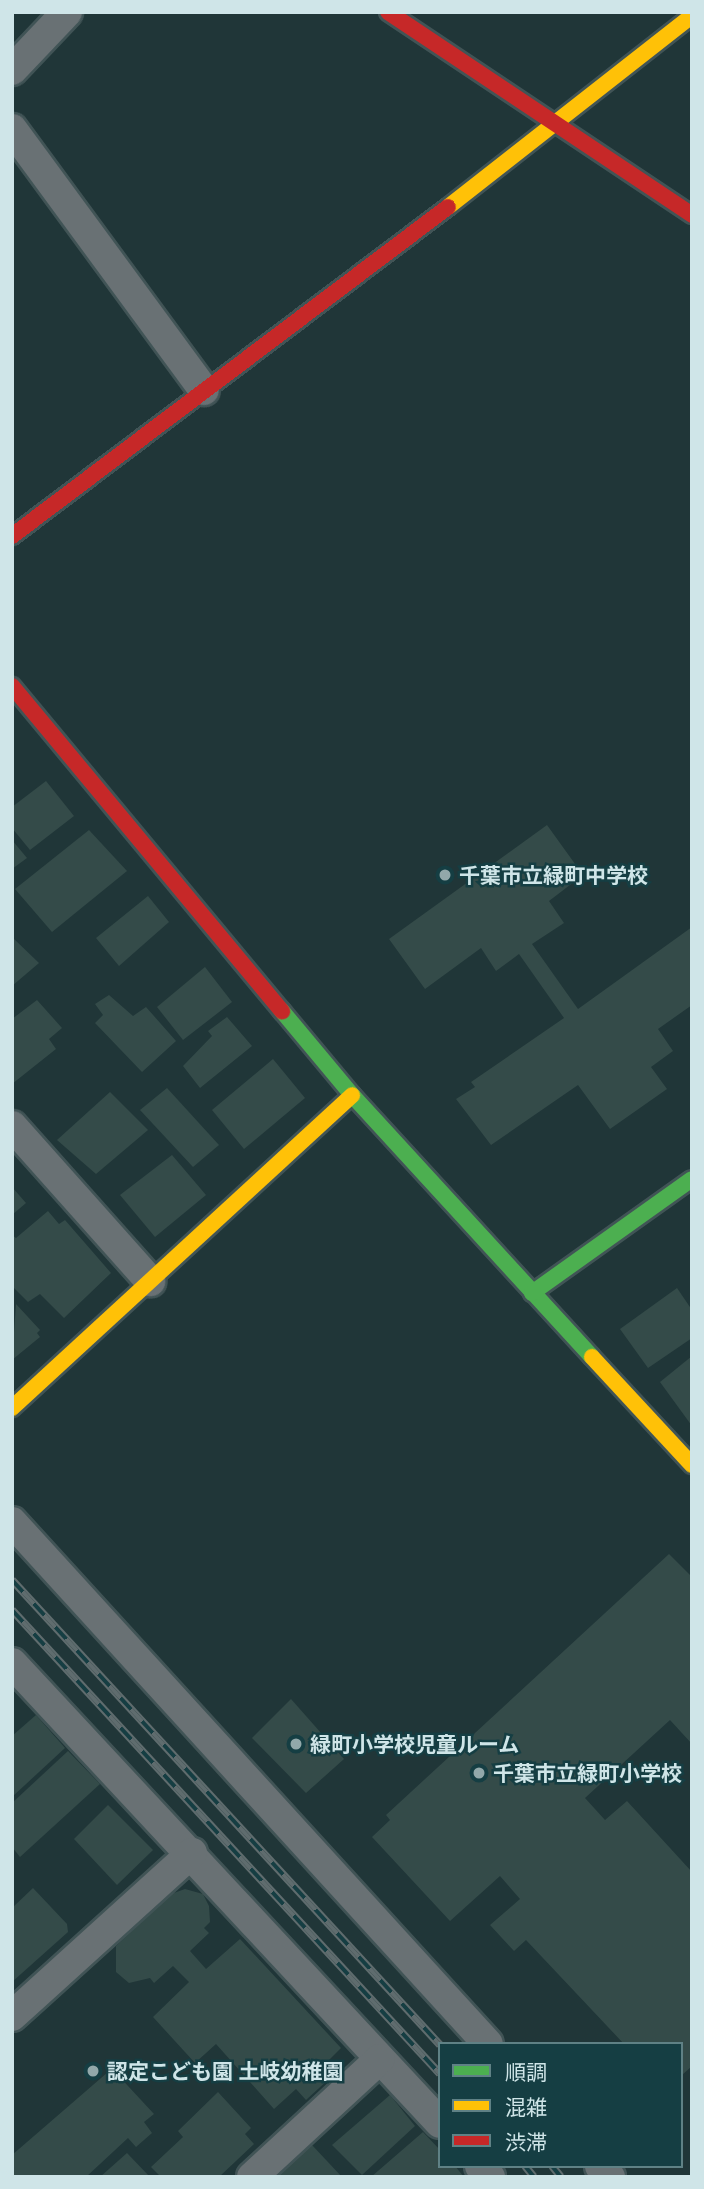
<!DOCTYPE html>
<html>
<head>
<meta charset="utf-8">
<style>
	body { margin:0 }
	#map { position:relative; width:704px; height:2189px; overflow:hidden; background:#203638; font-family:"Noto Sans","Noto Sans JP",sans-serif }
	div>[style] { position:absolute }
	.building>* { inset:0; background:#344b49 }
	.roads { filter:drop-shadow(2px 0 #415456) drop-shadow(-2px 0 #415456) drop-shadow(0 2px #415456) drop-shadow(0 -2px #415456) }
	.street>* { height:30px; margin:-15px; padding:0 15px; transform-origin:15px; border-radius:15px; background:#697174 }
	.fast>* { height:16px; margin:-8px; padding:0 8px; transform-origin:8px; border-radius:8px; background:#4caf50 }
	.slow>* { height:16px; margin:-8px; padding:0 8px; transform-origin:8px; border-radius:8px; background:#ffc107 }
	.jam>* { height:16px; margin:-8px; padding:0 8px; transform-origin:8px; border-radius:8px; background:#c62828 }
	.rail>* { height:8px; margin-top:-4px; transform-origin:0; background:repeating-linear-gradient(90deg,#153e43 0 16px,#5f6c6e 0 32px); box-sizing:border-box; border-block:2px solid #5f6c6e }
	.dots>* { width:19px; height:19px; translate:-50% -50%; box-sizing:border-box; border:4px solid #153e43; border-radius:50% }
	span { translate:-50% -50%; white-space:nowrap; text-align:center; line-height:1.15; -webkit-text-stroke:5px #153e43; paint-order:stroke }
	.poi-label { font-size:21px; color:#cfe5e8; font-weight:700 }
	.left { translate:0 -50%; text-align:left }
	.frame { position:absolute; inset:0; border:14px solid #cfe5e8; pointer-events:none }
	.legend { position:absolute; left:438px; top:2042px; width:245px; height:126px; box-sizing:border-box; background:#153e43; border:2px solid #5f8185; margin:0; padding:9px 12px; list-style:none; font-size:21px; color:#cfe5e8 }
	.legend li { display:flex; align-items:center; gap:14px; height:35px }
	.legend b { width:35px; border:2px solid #5f8185 }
</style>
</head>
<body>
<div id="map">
	<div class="building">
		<div style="clip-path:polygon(46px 781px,74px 816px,30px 850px,12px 828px,12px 807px)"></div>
		<div style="clip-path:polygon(547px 825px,583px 875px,549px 901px,564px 923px,532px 944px,578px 1009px,692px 927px,692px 1005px,658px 1029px,673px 1051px,651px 1067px,667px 1089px,610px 1129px,578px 1085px,491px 1145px,456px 1099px,475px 1087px,471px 1082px,564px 1018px,519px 954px,496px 971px,481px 948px,425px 989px,389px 939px)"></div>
		<div style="clip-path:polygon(89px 830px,127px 871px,52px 932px,15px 889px)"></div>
		<div style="clip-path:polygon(12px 840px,27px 858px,12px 869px)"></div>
		<div style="clip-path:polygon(148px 896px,169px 922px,119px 966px,96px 938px)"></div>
		<div style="clip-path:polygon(12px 937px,39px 963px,12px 986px)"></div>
		<div style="clip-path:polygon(205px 967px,232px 1002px,183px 1040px,157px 1007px)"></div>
		<div style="clip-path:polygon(109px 995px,133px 1016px,146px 1007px,176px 1041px,142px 1072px,95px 1023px,103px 1015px,95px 1004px)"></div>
		<div style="clip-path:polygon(37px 1000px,62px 1028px,49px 1039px,56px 1049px,12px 1084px,12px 1019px)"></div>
		<div style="clip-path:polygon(227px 1017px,252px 1046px,200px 1088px,183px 1066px,212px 1036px,208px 1031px)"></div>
		<div style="clip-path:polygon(273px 1059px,305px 1098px,244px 1149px,212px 1110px)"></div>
		<div style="clip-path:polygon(167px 1088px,219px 1145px,193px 1167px,140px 1110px)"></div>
		<div style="clip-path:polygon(110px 1092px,148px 1130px,96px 1174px,57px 1140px)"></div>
		<div style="clip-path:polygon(172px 1155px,206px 1195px,155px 1237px,120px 1195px)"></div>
		<div style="clip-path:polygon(12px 1187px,26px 1203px,12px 1215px)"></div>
		<div style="clip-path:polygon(48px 1211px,59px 1224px,65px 1220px,111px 1273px,64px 1318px,40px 1294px,28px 1302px,12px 1286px,12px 1235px,16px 1238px)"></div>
		<div style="clip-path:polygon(677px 1288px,692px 1310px,692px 1338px,648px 1368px,620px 1329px)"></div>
		<div style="clip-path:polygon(16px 1304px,40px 1330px,37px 1333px,40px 1337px,12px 1360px)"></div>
		<div style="clip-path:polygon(692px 1356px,692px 1426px,660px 1382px)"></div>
		<div style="clip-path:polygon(669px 1554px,692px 1577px,692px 1744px,670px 1720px,585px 1798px,605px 1820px,627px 1801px,692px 1872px,692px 2066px,681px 2076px,681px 2044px,624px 2044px,526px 1940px,514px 1951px,490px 1925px,520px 1899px,500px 1876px,450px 1921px,372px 1837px,390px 1820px,386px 1815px)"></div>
		<div style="clip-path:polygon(291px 1699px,344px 1759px,306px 1793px,252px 1738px)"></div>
		<div style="clip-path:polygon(36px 1715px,65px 1748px,12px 1797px,12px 1736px)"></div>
		<div style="clip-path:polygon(68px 1751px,100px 1784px,20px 1857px,12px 1847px,12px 1803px)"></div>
		<div style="clip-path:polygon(108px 1805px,153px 1850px,117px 1885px,74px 1839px)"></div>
		<div style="clip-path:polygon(33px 1888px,67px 1924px,68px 1932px,12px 1982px,12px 1908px)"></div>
		<div style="clip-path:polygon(185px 1889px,203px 1894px,209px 1906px,210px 1922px,204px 1928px,209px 1933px,190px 1951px,206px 1969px,240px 1939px,341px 2048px,321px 2068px,330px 2078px,306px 2100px,296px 2089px,274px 2109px,216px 2044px,195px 2063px,153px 2017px,189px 1982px,173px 1966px,154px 1983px,150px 1978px,129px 1983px,116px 1972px,116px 1946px,171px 1894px)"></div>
		<div style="clip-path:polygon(108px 2072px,116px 2073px,154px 2114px,144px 2122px,152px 2133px,136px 2147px,128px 2138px,86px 2177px,12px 2177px,12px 2155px)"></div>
		<div style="clip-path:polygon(218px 2092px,251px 2128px,245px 2134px,254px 2144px,219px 2177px,161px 2177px,151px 2167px,183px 2137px,178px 2131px)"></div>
		<div style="clip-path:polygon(390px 2095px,415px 2126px,362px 2175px,332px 2145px)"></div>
		<div style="clip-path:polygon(423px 2132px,440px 2150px,440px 2166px,455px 2166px,464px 2177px,371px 2177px)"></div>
		<div style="clip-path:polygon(312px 2145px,342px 2177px,276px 2177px)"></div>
		<div style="clip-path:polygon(127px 2153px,150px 2177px,100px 2177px)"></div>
	</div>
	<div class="roads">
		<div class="street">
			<div style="left:12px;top:70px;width:80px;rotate:-46.5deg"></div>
			<div style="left:12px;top:129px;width:324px;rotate:53.7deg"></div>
			<div style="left:12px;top:1126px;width:208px;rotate:48.3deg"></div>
			<div style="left:12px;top:1522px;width:706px;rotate:47.64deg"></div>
			<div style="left:12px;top:1663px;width:628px;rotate:47.06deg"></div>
			<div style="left:12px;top:2016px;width:243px;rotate:-42.2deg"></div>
			<div style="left:480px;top:2166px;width:15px;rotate:48deg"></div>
			<div style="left:600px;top:2166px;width:15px;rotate:48deg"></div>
			<div style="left:252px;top:2177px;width:174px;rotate:-42.7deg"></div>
		</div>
		<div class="fast">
			<div style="left:282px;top:1011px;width:109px;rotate:50.2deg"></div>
			<div style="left:352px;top:1095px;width:355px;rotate:47.5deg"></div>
			<div style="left:532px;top:1293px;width:196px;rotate:-35.5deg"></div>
		</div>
		<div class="slow">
			<div style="left:448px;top:207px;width:310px;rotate:-38.1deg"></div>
			<div style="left:592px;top:1357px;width:147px;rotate:47.2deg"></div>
			<div style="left:12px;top:1408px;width:462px;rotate:-42.6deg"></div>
		</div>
		<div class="jam">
			<div style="left:388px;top:12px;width:366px;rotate:33.7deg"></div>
			<div style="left:12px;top:536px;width:546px;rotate:-37.04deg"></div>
			<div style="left:12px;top:686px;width:423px;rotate:50.3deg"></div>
		</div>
	</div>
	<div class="rail">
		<div style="left:12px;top:1580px;width:632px;rotate:47.37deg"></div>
		<div style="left:12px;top:1610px;width:631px;rotate:47.31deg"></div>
		<div style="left:525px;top:2166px;width:14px;rotate:51deg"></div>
		<div style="left:552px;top:2166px;width:14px;rotate:51deg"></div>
	</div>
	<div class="dots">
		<div style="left:445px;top:875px;background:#92a8aa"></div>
		<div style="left:296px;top:1744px;background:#92a8aa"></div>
		<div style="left:479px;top:1773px;background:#92a8aa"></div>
		<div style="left:93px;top:2071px;background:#92a8aa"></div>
	</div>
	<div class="poi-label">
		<span class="left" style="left:459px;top:875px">千葉市立緑町中学校</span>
		<span class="left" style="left:310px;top:1744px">緑町小学校児童ルーム</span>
		<span class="left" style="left:493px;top:1773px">千葉市立緑町小学校</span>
		<span class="left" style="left:107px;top:2071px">認定こども園 土岐幼稚園</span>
	</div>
	<div class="frame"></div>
	<ul class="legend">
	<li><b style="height:9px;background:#4caf50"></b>順調</li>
	<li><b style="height:9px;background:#ffc107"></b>混雑</li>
	<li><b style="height:9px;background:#c62828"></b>渋滞</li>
	</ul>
</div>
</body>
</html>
